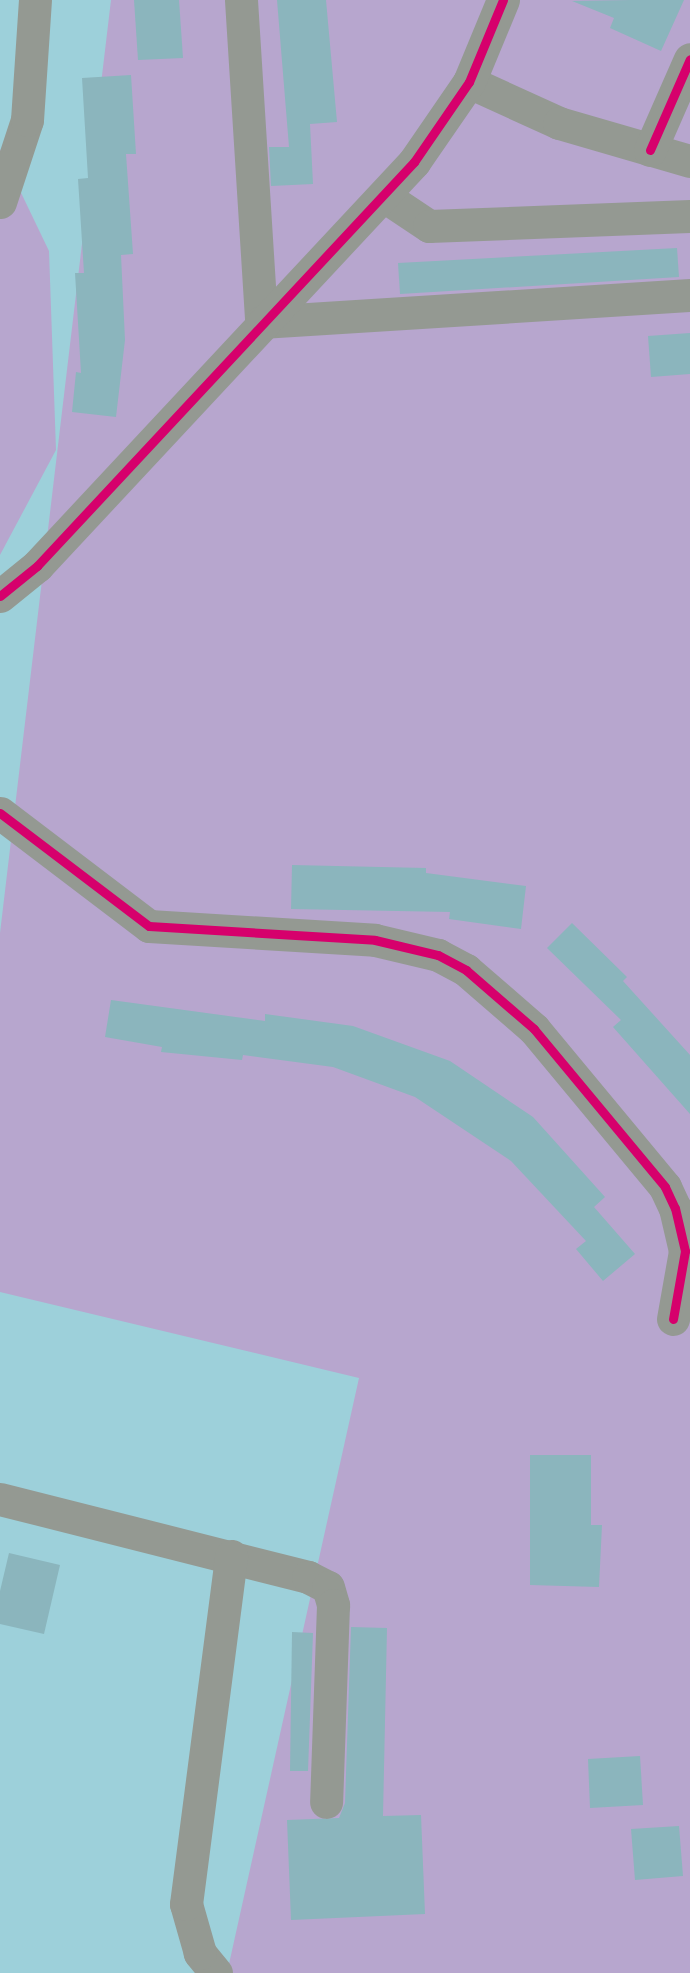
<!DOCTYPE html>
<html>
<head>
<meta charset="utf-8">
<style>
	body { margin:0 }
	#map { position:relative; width:690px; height:1973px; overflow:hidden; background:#9dd0da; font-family:Roboto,sans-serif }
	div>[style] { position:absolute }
	.green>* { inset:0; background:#b7a6ce }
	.building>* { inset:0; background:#8bb5bd }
	.minor>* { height:33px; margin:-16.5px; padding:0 16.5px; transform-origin:16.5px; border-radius:16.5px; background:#949992 }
	.cycleway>* { height:9px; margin:-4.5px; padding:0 4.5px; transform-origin:4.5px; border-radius:4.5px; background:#d6006c }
	span { translate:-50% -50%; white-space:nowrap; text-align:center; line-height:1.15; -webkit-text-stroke:4.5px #ddf7fd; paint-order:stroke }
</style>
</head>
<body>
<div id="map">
	<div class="green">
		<div style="clip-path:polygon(111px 0,690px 0,690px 1973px,227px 1973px,359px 1378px,0 1292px,0 933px)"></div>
		<div style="clip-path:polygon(0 149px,49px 251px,56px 450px,0 555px)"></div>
	</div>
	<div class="building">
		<div style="clip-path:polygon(134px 0,179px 0,183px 58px,138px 60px)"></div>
		<div style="clip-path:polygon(277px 0,326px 0,337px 122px,310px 124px,313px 184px,271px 186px,269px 147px,289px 147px)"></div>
		<div style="clip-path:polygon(631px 0,684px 0,661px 51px,610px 28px,614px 18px,572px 1px)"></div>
		<div style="clip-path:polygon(131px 75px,136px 154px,126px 154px,133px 254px,121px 255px,125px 340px,116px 417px,72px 412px,76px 372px,81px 373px,75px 273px,84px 273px,78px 179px,88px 178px,82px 78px)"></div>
		<div style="clip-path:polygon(677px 248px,679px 277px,400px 294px,398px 263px)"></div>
		<div style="clip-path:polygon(690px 333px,690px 374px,651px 377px,648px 336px)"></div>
		<div style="clip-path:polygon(292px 865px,426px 868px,426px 873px,526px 886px,521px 929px,449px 919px,450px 912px,291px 909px)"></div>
		<div style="clip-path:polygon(572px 923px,627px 977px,623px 981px,690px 1055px,690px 1114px,613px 1027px,621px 1020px,547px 948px)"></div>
		<div style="clip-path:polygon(111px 1000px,265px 1021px,265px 1014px,353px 1026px,450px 1061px,533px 1117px,605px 1197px,594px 1207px,635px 1254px,603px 1281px,576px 1249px,586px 1241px,511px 1161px,415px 1097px,333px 1067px,243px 1055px,242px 1060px,161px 1052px,162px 1047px,105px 1037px)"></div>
		<div style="clip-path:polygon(530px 1455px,591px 1455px,591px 1525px,602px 1525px,599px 1587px,530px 1585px)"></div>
		<div style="clip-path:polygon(9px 1553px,60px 1565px,44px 1634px,0 1624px,0 1591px)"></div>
		<div style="clip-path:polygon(351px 1627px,387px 1628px,383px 1816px,421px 1815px,425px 1914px,291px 1920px,287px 1820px,339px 1818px,345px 1803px)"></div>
		<div style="clip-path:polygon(292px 1632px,313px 1633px,308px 1771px,290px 1771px)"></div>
		<div style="clip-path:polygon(640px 1756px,643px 1805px,590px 1808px,588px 1759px)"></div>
		<div style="clip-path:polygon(679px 1826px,683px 1876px,635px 1880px,631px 1829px)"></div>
	</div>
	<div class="minor">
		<div style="left:241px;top:0;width:323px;rotate:86.4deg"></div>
		<div style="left:261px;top:322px;width:430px;rotate:-3.6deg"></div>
		<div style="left:469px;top:82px;width:99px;rotate:24.5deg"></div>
		<div style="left:559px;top:123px;width:136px;rotate:16.2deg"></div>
		<div style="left:650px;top:150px;width:99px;rotate:-66.3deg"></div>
		<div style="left:384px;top:196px;width:54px;rotate:33.7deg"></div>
		<div style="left:429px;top:226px;width:261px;rotate:-2.2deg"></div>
		<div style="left:0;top:202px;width:86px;rotate:-71.8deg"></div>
		<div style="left:27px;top:120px;width:120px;rotate:-86.2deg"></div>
		<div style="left:0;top:596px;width:48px;rotate:-39deg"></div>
		<div style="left:37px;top:566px;width:553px;rotate:-46.98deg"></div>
		<div style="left:414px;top:162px;width:97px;rotate:-55.5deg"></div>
		<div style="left:469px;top:82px;width:89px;rotate:-67.5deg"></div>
		<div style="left:0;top:813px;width:187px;rotate:37.2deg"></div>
		<div style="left:149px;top:926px;width:226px;rotate:3.5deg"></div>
		<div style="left:375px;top:940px;width:65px;rotate:13.4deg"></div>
		<div style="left:438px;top:955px;width:32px;rotate:28deg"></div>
		<div style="left:466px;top:970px;width:90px;rotate:40.9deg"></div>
		<div style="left:534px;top:1029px;width:205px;rotate:50.3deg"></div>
		<div style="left:665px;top:1187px;width:23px;rotate:65deg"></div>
		<div style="left:675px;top:1208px;width:44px;rotate:76.9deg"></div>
		<div style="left:685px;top:1251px;width:69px;rotate:100deg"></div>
		<div style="left:0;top:1499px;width:318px;rotate:14.2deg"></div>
		<div style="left:308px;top:1577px;width:22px;rotate:27deg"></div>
		<div style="left:328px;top:1587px;width:19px;rotate:74deg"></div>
		<div style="left:333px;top:1605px;width:197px;rotate:92deg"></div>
		<div style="left:216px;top:1973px;width:26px;rotate:-129deg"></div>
		<div style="left:200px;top:1953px;width:51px;rotate:-105.9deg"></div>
		<div style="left:186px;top:1904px;width:351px;rotate:-82.6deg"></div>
	</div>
	<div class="cycleway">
		<div style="left:650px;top:150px;width:99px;rotate:-66.3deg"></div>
		<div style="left:0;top:596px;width:48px;rotate:-39deg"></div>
		<div style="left:37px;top:566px;width:553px;rotate:-46.98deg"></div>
		<div style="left:414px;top:162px;width:97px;rotate:-55.5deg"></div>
		<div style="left:469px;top:82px;width:89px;rotate:-67.5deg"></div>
		<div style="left:0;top:813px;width:187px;rotate:37.2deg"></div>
		<div style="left:149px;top:926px;width:226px;rotate:3.5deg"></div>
		<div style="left:375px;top:940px;width:65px;rotate:13.4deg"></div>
		<div style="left:438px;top:955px;width:32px;rotate:28deg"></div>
		<div style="left:466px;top:970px;width:90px;rotate:40.9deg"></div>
		<div style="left:534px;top:1029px;width:205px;rotate:50.3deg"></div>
		<div style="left:665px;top:1187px;width:23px;rotate:65deg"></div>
		<div style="left:675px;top:1208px;width:44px;rotate:76.9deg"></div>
		<div style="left:685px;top:1251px;width:69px;rotate:100deg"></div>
	</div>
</div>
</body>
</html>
